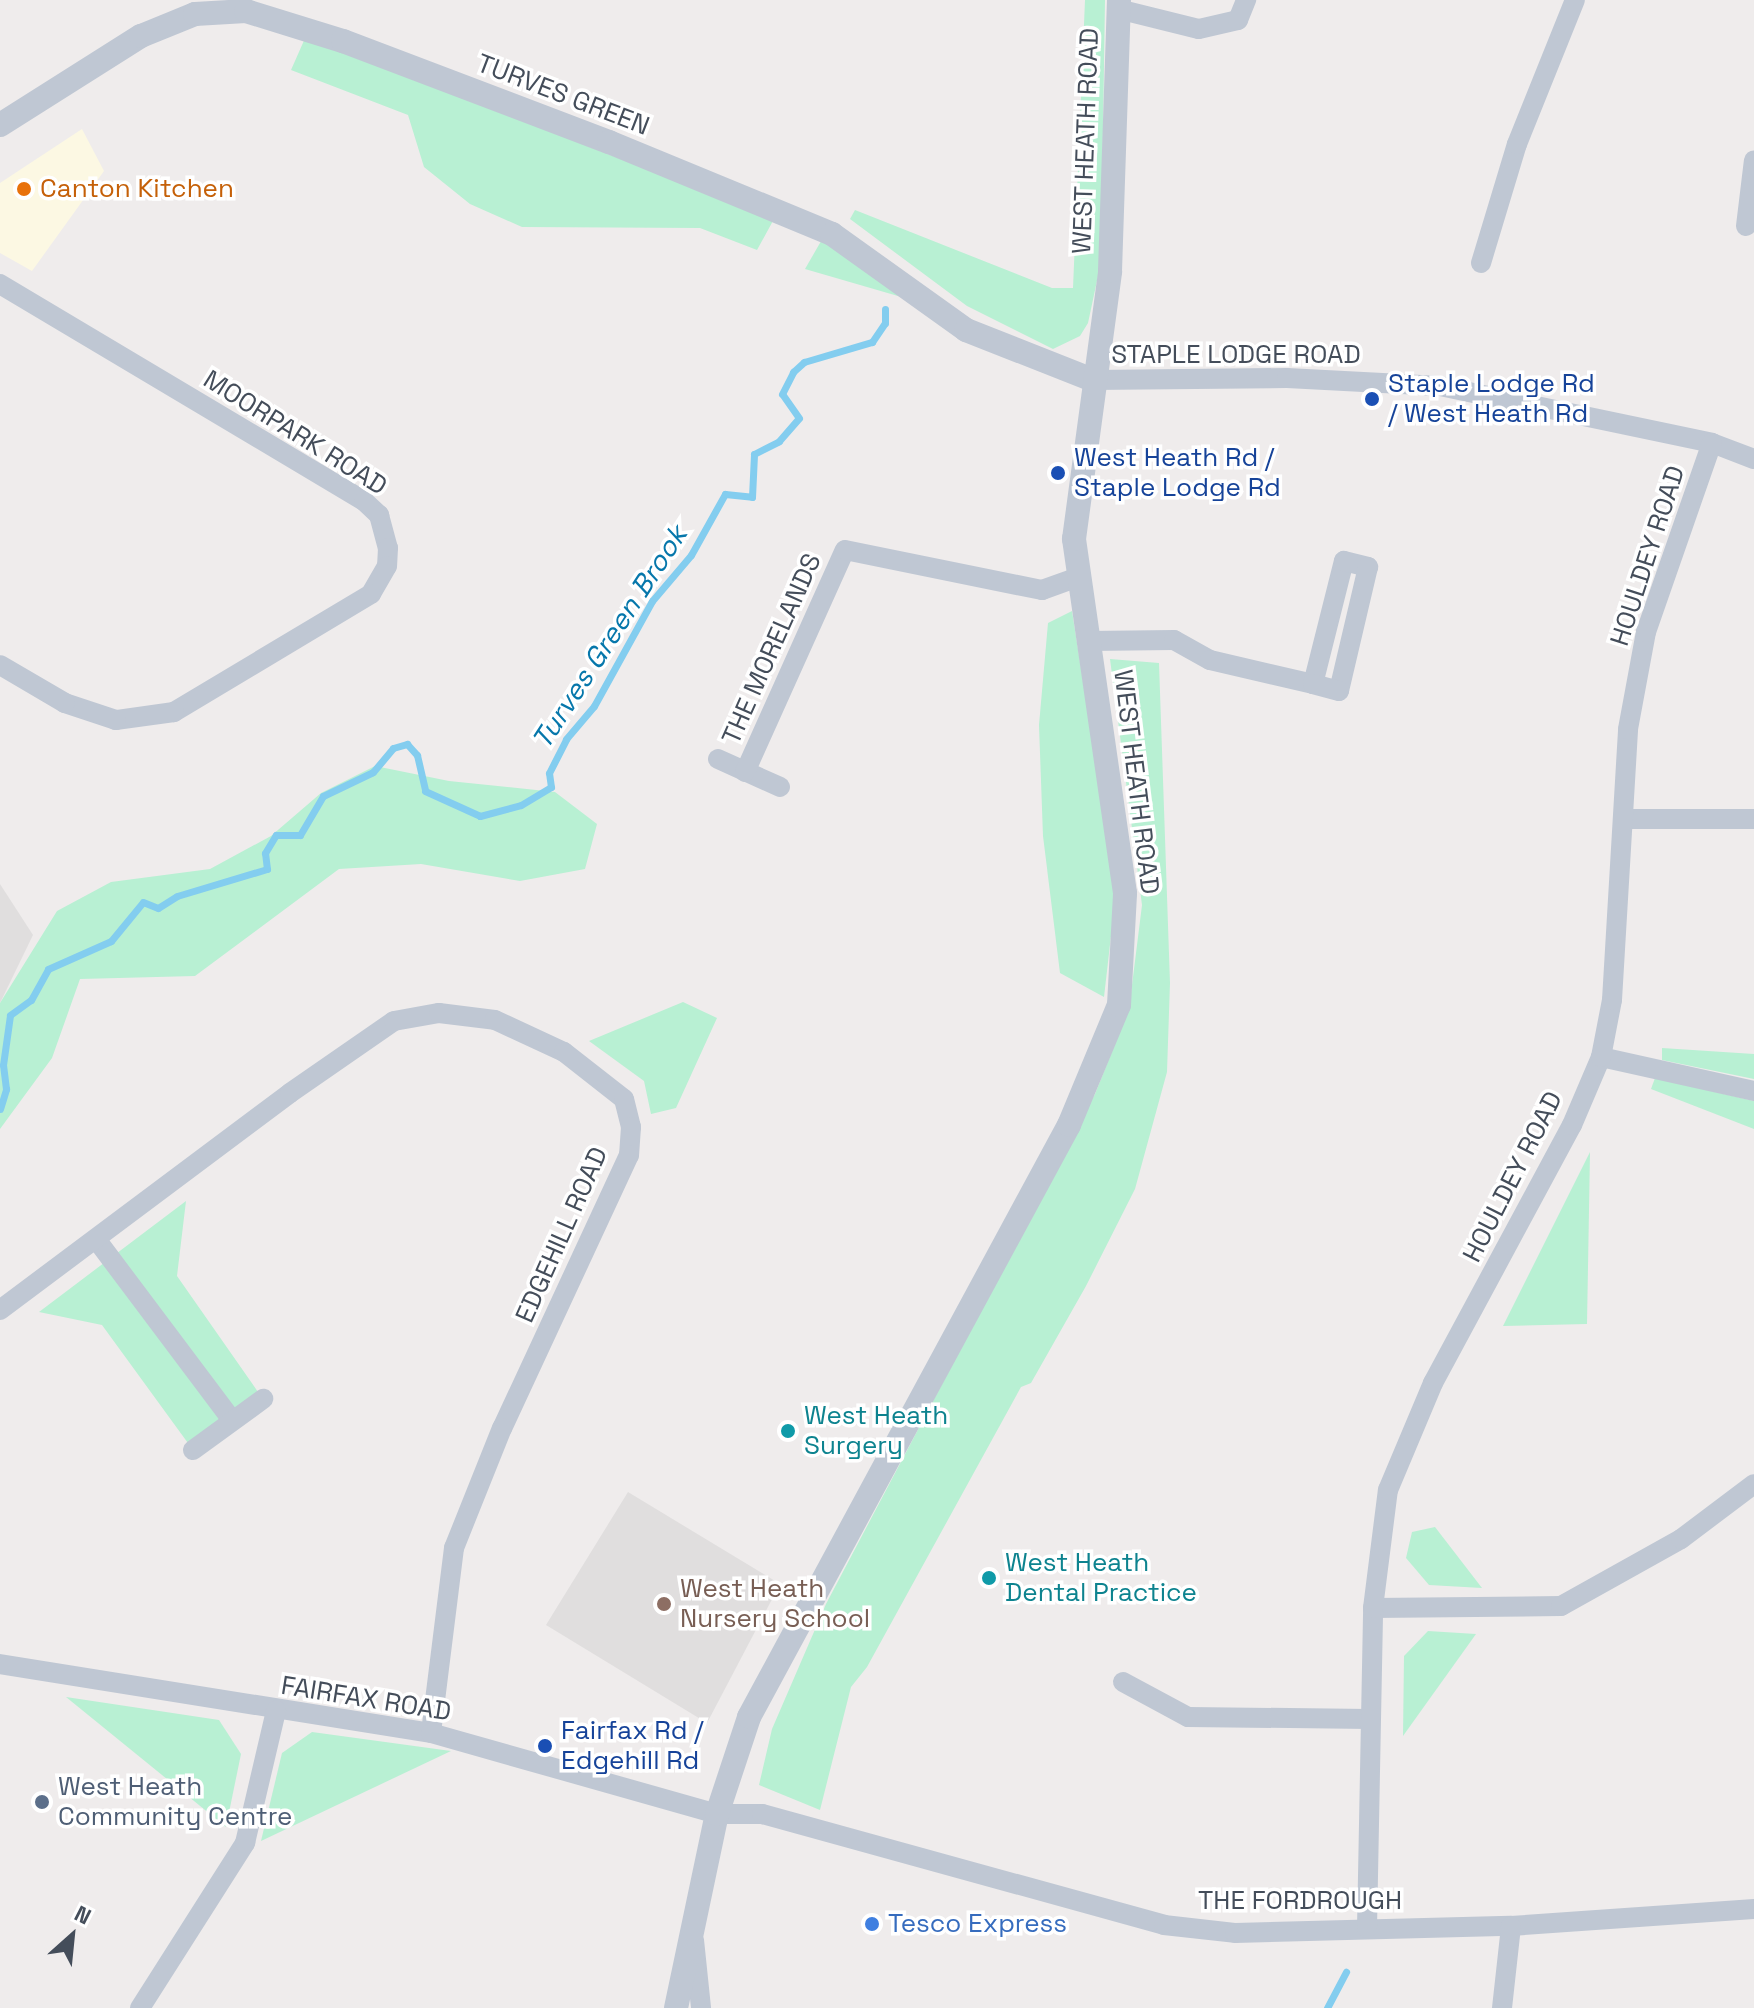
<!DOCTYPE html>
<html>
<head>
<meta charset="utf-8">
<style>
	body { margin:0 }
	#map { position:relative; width:1754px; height:2008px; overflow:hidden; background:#efecec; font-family:"Space Grotesk",sans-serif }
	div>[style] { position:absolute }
	.commercial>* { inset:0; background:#fcf8e3 }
	.education>* { inset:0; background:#e0dede }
	.green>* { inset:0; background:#b8f0d3 }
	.stream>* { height:7px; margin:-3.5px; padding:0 3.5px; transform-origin:3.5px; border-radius:3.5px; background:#83cdef }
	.minor>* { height:20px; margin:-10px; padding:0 10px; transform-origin:10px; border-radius:10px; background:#bfc7d3 }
	.tertiary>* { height:24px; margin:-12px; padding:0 12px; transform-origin:12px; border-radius:12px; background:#bfc7d3 }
	.dots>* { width:22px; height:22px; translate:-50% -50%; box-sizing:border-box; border:4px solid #fff; border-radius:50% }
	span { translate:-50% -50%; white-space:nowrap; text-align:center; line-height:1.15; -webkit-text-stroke:7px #fff; paint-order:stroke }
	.street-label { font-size:26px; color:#444d5a }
	.food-label { font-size:26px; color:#c56008 }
	.left { translate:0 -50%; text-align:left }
	.transit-label { font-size:26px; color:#164399 }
	.culture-label { font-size:26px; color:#0d838f }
	.education-label { font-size:26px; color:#785e54 }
	.service-label { font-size:26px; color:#4e5e75 }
	.shop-label { font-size:26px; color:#366cbe }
	.water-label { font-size:28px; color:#0677ab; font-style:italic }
	.north { position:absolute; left:32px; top:1896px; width:80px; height:80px; -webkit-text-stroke:6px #fff; paint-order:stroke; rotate:27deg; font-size:22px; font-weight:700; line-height:32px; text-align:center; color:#444d5a }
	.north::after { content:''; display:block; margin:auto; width:28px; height:36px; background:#444d5a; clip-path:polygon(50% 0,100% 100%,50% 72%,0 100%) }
</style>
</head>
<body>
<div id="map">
	<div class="commercial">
		<div style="clip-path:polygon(82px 129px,104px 171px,32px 271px,0 253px,0 183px)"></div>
	</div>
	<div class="education">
		<div style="clip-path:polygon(0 884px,33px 935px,0 1003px)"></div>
		<div style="clip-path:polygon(628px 1492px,780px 1584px,707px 1723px,546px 1625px)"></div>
	</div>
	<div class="green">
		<div style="clip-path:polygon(1085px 0,1105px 0,1101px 262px,1088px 323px,1080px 336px,1053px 349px,967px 306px,850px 219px,855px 210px,1052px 288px,1073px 288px)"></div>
		<div style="clip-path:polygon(306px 36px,774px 219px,757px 250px,700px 228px,522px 227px,470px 204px,424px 167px,408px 115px,291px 70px)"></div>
		<div style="clip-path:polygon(824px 236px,922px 303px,805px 269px)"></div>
		<div style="clip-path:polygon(1072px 611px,1116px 892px,1104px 997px,1060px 973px,1043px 836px,1039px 725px,1048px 623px)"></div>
		<div style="clip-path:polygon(1110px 659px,1159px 663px,1170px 983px,1167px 1072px,1135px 1189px,1086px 1286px,1031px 1383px,1021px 1387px,867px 1667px,851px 1687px,820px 1810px,759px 1785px,772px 1729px,826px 1604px,1095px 1094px,1129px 1009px,1142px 905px)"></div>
		<div style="clip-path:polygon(375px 766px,449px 781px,555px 792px,597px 824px,585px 869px,520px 881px,421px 864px,339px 869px,195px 976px,80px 979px,52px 1058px,0 1129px,0 1003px,57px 911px,111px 882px,210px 869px,271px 836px,321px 793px)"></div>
		<div style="clip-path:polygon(683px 1002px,717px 1018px,676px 1108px,651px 1114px,644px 1081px,589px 1041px)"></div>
		<div style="clip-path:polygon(1662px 1048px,1754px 1054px,1754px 1079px,1662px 1060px)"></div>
		<div style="clip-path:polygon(1655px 1078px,1754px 1101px,1754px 1129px,1651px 1089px)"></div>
		<div style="clip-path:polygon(1590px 1152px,1587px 1324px,1503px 1326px)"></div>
		<div style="clip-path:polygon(186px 1201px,177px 1276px,263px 1399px,193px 1450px,102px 1325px,39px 1312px)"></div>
		<div style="clip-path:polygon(1435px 1527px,1482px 1588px,1429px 1585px,1406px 1558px,1412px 1532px)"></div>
		<div style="clip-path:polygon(1428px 1631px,1476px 1634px,1403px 1736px,1404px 1656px)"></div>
		<div style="clip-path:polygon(66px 1697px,219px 1720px,241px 1754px,226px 1827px)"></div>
		<div style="clip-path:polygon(312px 1732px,451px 1751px,261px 1841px,282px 1753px)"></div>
	</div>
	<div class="stream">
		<div style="left:0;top:1109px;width:21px;rotate:-73deg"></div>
		<div style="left:6px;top:1089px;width:24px;rotate:-97deg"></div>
		<div style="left:3px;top:1065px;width:50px;rotate:-82deg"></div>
		<div style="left:10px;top:1015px;width:26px;rotate:-36deg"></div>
		<div style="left:31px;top:1000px;width:35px;rotate:-61deg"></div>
		<div style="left:48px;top:969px;width:69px;rotate:-24deg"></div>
		<div style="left:111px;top:941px;width:50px;rotate:-50.6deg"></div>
		<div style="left:143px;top:902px;width:16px;rotate:22deg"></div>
		<div style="left:158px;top:908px;width:22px;rotate:-32deg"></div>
		<div style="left:177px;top:896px;width:94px;rotate:-16.7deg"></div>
		<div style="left:267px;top:869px;width:16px;rotate:-97deg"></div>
		<div style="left:265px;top:853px;width:21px;rotate:-59deg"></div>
		<div style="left:276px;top:835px;width:24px"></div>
		<div style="left:300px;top:835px;width:45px;rotate:-59.5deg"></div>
		<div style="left:323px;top:796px;width:55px;rotate:-25.6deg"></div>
		<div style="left:373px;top:772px;width:31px;rotate:-50deg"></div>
		<div style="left:393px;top:748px;width:15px;rotate:-16deg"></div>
		<div style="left:407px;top:744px;width:15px;rotate:48deg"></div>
		<div style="left:417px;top:755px;width:37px;rotate:77deg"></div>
		<div style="left:425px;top:791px;width:60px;rotate:24.4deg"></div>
		<div style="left:480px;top:816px;width:42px;rotate:-15deg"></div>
		<div style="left:521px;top:805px;width:35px;rotate:-31deg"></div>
		<div style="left:551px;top:787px;width:14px;rotate:-98deg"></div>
		<div style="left:549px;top:773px;width:38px;rotate:-63deg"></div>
		<div style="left:566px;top:739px;width:43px;rotate:-49.7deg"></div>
		<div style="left:594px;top:706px;width:120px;rotate:-61.1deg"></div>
		<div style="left:652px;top:601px;width:60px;rotate:-49.7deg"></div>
		<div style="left:691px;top:555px;width:70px;rotate:-60.9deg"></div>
		<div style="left:725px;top:494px;width:27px;rotate:6deg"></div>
		<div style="left:752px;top:497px;width:43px;rotate:-87.3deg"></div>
		<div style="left:754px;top:454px;width:28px;rotate:-27deg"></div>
		<div style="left:779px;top:441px;width:30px;rotate:-49deg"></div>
		<div style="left:799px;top:418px;width:29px;rotate:-125deg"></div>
		<div style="left:782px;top:394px;width:25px;rotate:-63deg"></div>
		<div style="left:793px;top:372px;width:15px;rotate:-42deg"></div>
		<div style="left:804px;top:362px;width:71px;rotate:-16.4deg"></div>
		<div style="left:872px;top:342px;width:23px;rotate:-56deg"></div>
		<div style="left:885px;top:323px;width:14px;rotate:-90deg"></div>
		<div style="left:1327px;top:2008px;width:41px;rotate:-62.2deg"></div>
	</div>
	<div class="minor">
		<div style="left:1118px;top:9px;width:83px;rotate:13.9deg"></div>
		<div style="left:1199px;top:29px;width:40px;rotate:-13deg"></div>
		<div style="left:1238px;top:20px;width:22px;rotate:-68deg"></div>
		<div style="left:1746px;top:226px;width:66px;rotate:-83.1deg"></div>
		<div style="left:1481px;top:263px;width:124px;rotate:-73.2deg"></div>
		<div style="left:1517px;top:144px;width:155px;rotate:-68.1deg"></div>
		<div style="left:0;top:284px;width:424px;rotate:30.8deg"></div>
		<div style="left:364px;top:501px;width:21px;rotate:43deg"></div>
		<div style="left:379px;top:515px;width:34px;rotate:75deg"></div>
		<div style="left:388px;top:548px;width:18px;rotate:93deg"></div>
		<div style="left:387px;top:566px;width:32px;rotate:120deg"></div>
		<div style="left:371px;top:594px;width:230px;rotate:149.1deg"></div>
		<div style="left:174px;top:712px;width:59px;rotate:172.1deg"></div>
		<div style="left:116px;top:720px;width:54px;rotate:-161.6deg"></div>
		<div style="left:65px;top:703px;width:75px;rotate:-149.7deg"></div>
		<div style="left:1093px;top:380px;width:194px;rotate:-0.6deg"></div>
		<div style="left:1287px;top:378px;width:153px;rotate:3deg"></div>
		<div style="left:1440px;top:386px;width:278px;rotate:11.8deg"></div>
		<div style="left:1712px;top:443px;width:45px;rotate:20.9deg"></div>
		<div style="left:1089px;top:641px;width:85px;rotate:-0.7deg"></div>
		<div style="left:1174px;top:640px;width:41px;rotate:29.1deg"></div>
		<div style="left:1210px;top:660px;width:106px;rotate:13.1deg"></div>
		<div style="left:1313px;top:684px;width:127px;rotate:-75.9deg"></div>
		<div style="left:1344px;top:561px;width:25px;rotate:14deg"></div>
		<div style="left:1368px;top:567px;width:127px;rotate:103.2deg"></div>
		<div style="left:1339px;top:691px;width:27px;rotate:-165deg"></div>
		<div style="left:718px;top:759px;width:68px;rotate:24.3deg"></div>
		<div style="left:745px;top:772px;width:243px;rotate:-65.8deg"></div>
		<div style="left:845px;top:550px;width:201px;rotate:11.5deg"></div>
		<div style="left:1042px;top:590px;width:41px;rotate:-19.7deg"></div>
		<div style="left:1625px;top:819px;width:129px"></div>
		<div style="left:1601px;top:1057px;width:157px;rotate:12.5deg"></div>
		<div style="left:96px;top:1239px;width:226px;rotate:53.1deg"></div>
		<div style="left:0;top:1310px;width:362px;rotate:-36.8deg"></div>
		<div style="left:290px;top:1093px;width:126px;rotate:-34.7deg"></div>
		<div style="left:394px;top:1021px;width:46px;rotate:-10.1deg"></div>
		<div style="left:439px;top:1013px;width:56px;rotate:7.1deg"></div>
		<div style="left:495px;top:1020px;width:76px;rotate:24.9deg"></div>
		<div style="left:564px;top:1052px;width:76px;rotate:38.1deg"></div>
		<div style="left:624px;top:1099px;width:29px;rotate:76deg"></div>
		<div style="left:631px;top:1127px;width:28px;rotate:94deg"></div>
		<div style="left:629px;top:1155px;width:301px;rotate:114.9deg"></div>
		<div style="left:502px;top:1428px;width:129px;rotate:111.8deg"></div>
		<div style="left:454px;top:1548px;width:186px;rotate:97.1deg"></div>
		<div style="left:193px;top:1450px;width:87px;rotate:-36.1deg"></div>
		<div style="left:1373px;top:1608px;width:188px;rotate:-0.6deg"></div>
		<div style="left:1561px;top:1606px;width:137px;rotate:-29.2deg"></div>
		<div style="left:1681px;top:1539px;width:91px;rotate:-37deg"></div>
		<div style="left:0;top:1664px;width:436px;rotate:9.1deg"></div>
		<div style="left:431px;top:1733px;width:297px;rotate:15.8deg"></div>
		<div style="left:717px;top:1814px;width:45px"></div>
		<div style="left:762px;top:1814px;width:417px;rotate:15.4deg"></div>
		<div style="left:1164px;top:1925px;width:71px;rotate:6.4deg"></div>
		<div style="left:1235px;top:1933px;width:276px;rotate:-1.5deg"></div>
		<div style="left:1511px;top:1926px;width:244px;rotate:-4deg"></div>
		<div style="left:1123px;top:1682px;width:74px;rotate:28.3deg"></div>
		<div style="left:1188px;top:1717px;width:181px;rotate:0.6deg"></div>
		<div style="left:1367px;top:1928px;width:320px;rotate:-88.9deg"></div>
		<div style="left:1373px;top:1608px;width:119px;rotate:-82.8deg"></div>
		<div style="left:1388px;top:1490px;width:116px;rotate:-67.2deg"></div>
		<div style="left:1433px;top:1383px;width:293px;rotate:-61.7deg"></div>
		<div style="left:1572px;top:1125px;width:74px;rotate:-66.9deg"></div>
		<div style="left:1601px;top:1057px;width:58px;rotate:-79.1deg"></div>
		<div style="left:1612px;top:1000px;width:271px;rotate:-86.6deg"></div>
		<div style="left:1628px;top:729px;width:99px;rotate:-79.5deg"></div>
		<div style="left:1646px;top:632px;width:200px;rotate:-70.8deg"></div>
		<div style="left:694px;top:1940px;width:68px;rotate:84.1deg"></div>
		<div style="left:140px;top:2008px;width:196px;rotate:-57.5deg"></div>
		<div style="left:245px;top:1843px;width:136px;rotate:-76.8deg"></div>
		<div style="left:1502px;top:2008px;width:82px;rotate:-83.7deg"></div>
	</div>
	<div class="tertiary">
		<div style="left:0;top:125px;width:167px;rotate:-32.3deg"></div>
		<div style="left:141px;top:36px;width:58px;rotate:-22.2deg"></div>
		<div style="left:195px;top:14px;width:51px;rotate:-3.4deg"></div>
		<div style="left:246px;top:11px;width:102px;rotate:17.2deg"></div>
		<div style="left:343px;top:41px;width:285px;rotate:20.8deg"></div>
		<div style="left:609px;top:142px;width:241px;rotate:22.4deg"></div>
		<div style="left:832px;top:234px;width:165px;rotate:35.6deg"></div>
		<div style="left:966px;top:330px;width:136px;rotate:21.5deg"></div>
		<div style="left:676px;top:2008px;width:198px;rotate:-78.1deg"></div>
		<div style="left:717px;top:1814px;width:102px;rotate:-71.7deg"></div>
		<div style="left:749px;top:1717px;width:673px;rotate:-61.61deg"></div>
		<div style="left:1069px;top:1125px;width:130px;rotate:-67.4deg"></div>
		<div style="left:1119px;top:1005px;width:112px;rotate:-86.9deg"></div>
		<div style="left:1125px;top:893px;width:358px;rotate:-98.2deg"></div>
		<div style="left:1074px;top:539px;width:270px;rotate:-82.3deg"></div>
		<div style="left:1110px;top:271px;width:271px;rotate:-88.1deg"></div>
	</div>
	<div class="dots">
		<div style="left:24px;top:189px;background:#e8710a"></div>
		<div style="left:1372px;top:399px;background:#1a4fb4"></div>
		<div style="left:1058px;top:473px;background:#1a4fb4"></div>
		<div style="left:788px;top:1431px;background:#0f9aa8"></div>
		<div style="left:989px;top:1578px;background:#0f9aa8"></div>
		<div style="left:664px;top:1604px;background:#8d6e63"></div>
		<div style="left:545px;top:1746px;background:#1a4fb4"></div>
		<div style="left:42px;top:1802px;background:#5c6f8a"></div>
		<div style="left:872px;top:1924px;background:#3f7fe0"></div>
	</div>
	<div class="street-label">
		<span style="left:563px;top:95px;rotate:21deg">TURVES GREEN</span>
		<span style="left:1086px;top:141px;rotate:-88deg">WEST HEATH ROAD</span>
		<span style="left:1236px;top:355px">STAPLE LODGE ROAD</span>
		<span style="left:295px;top:433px;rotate:32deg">MOORPARK ROAD</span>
		<span style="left:1648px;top:556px;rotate:-72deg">HOULDEY ROAD</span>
		<span style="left:772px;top:649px;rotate:-66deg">THE MORELANDS</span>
		<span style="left:1136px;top:782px;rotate:83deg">WEST HEATH ROAD</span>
		<span style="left:1513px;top:1177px;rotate:-63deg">HOULDEY ROAD</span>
		<span style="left:562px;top:1235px;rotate:-66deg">EDGEHILL ROAD</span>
		<span style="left:366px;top:1699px;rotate:9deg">FAIRFAX ROAD</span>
		<span style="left:1300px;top:1901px">THE FORDROUGH</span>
	</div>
	<div class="food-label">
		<span class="left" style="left:40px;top:189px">Canton Kitchen</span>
	</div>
	<div class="transit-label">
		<span class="left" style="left:1388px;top:399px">Staple Lodge Rd<br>/ West Heath Rd</span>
		<span class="left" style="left:1074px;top:473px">West Heath Rd /<br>Staple Lodge Rd</span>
		<span class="left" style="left:561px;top:1746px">Fairfax Rd /<br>Edgehill Rd</span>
	</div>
	<div class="culture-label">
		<span class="left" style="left:804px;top:1431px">West Heath<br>Surgery</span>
		<span class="left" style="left:1005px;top:1578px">West Heath<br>Dental Practice</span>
	</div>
	<div class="education-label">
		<span class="left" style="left:680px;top:1604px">West Heath<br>Nursery School</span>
	</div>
	<div class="service-label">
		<span class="left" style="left:58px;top:1802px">West Heath<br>Community Centre</span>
	</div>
	<div class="shop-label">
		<span class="left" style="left:888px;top:1924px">Tesco Express</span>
	</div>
	<div class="water-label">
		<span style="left:609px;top:637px;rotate:-57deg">Turves Green Brook</span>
	</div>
	<div class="north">N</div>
</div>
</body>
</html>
